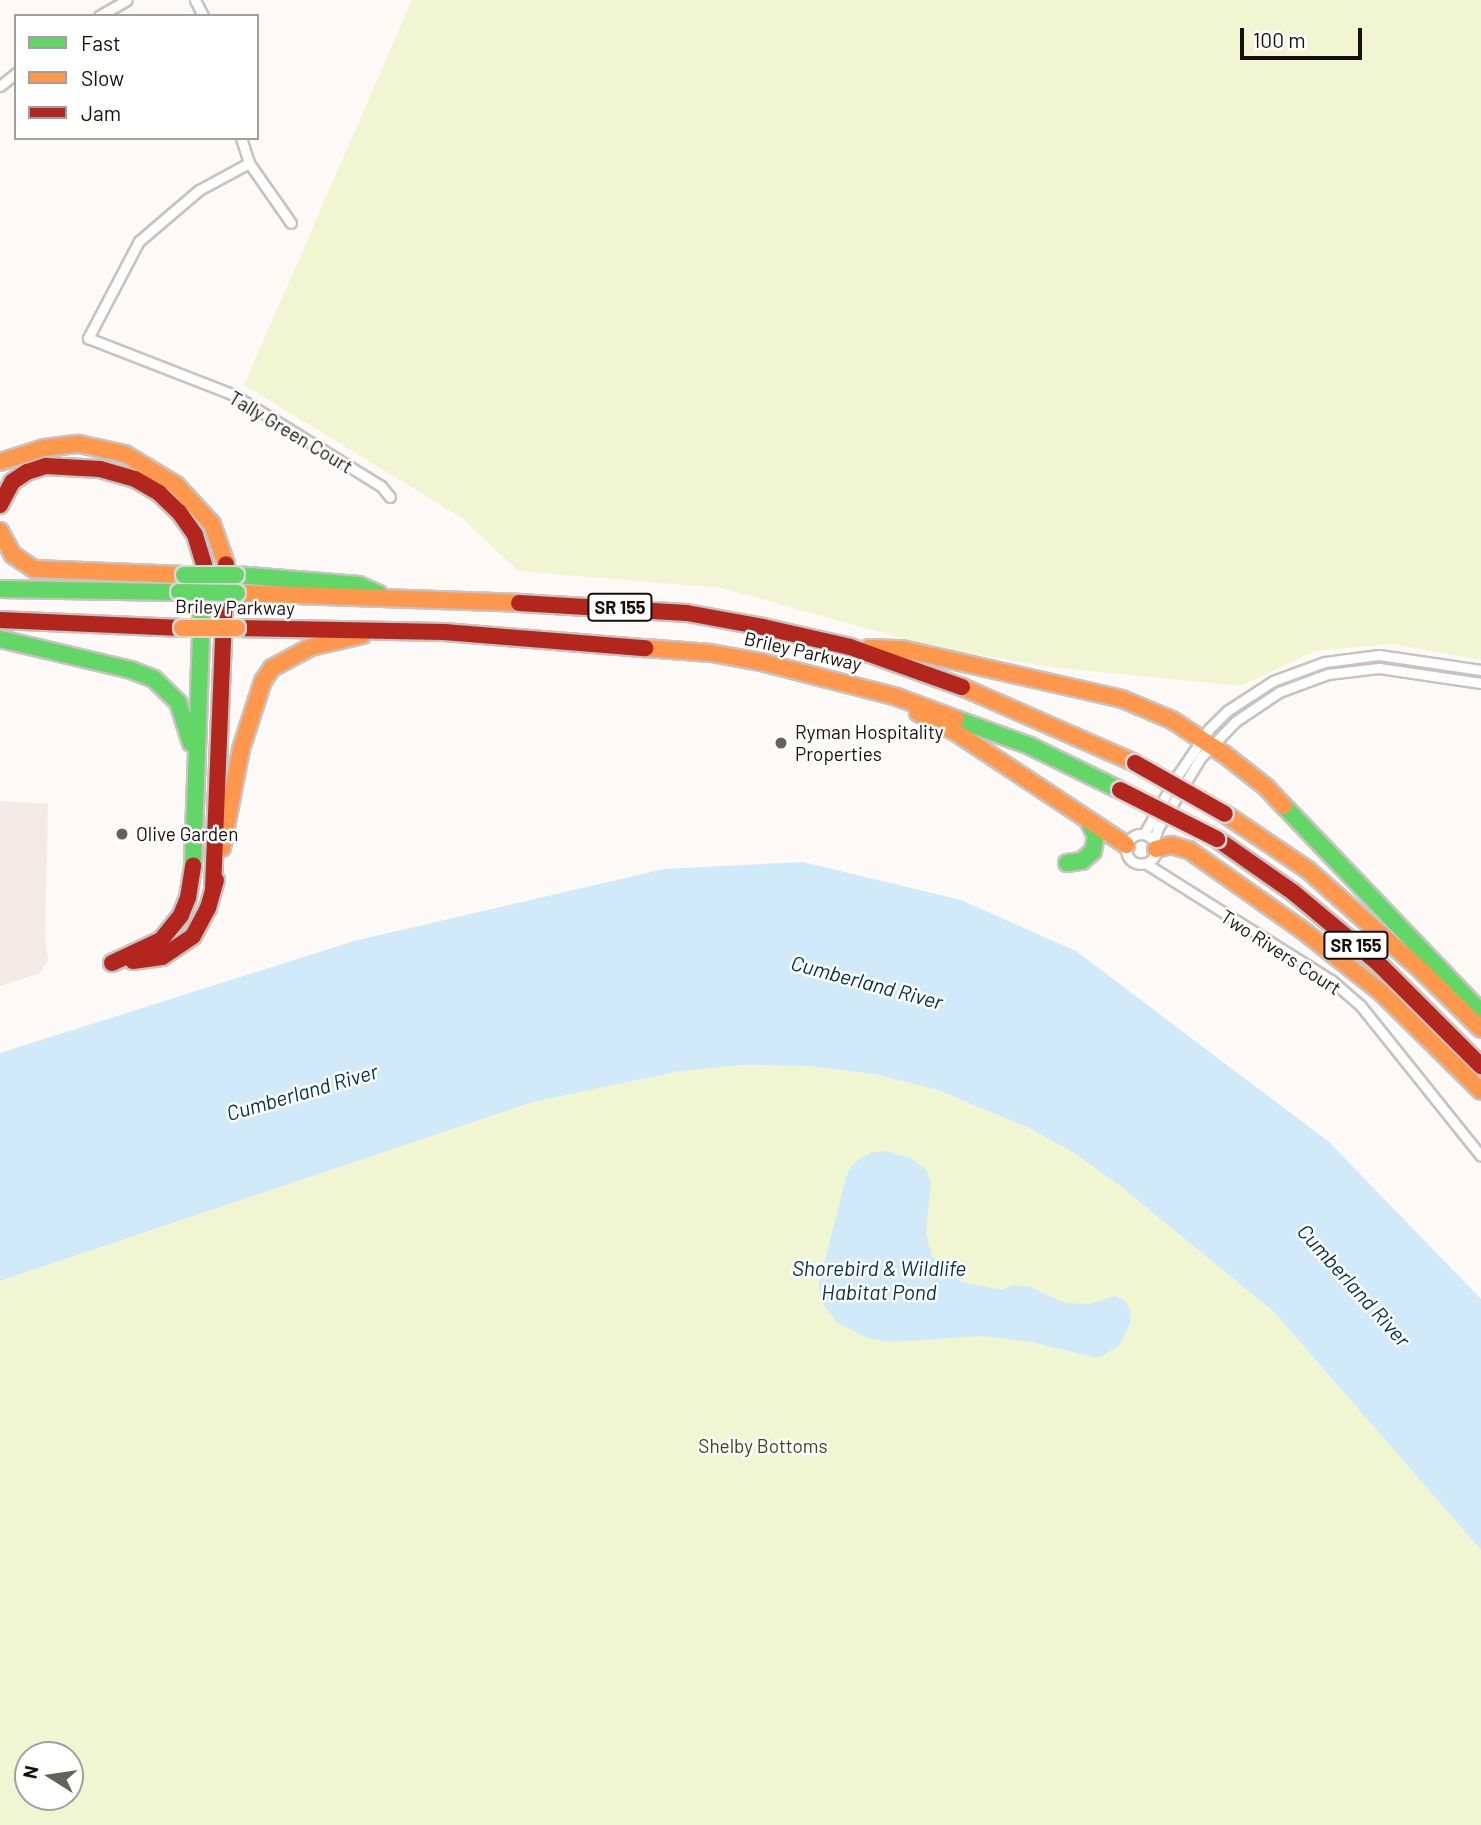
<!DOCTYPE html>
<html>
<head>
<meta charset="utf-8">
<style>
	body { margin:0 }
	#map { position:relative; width:1481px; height:1825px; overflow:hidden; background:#fcf9f7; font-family:Barlow,sans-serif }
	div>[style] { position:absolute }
	.commercial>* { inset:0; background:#f3e9e6 }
	.green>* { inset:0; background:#f1f6d2 }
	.water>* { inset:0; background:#d1eafa }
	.roads { filter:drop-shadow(2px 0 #c8c3bf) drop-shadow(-2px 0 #c8c3bf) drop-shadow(0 2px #c8c3bf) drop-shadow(0 -2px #c8c3bf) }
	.street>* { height:9px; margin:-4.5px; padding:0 4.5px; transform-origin:4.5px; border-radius:4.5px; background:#fffefe }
	.street>.ring { margin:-4.5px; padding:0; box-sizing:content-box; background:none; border:9px solid #fffefe; border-radius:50% }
	.fast>* { height:16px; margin:-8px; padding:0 8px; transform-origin:8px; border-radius:8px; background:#63d668 }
	.slow>* { height:16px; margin:-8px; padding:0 8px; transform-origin:8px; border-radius:8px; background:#ff974d }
	.jam>* { height:16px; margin:-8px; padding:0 8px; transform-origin:8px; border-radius:8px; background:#b3261e }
	.bridges { filter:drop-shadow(2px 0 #d9d6d4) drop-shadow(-2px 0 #d9d6d4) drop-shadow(0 2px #d9d6d4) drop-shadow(0 -2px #d9d6d4) }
	.fast-bridge>* { height:16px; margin:-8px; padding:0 8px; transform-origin:8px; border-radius:8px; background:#63d668 }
	.slow-bridge>* { height:16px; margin:-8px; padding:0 8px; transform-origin:8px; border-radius:8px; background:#ff974d }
	.jam-bridge>* { height:16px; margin:-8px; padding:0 8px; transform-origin:8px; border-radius:8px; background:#b3261e }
	.dots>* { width:19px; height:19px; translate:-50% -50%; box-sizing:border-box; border:4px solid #fff; border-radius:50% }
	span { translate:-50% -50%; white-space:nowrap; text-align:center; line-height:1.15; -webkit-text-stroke:5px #fff; paint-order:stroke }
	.shield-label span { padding:2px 5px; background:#fff; border:2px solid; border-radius:5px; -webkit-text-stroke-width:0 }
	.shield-label { font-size:18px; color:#160f0a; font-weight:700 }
	.street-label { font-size:19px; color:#160f0a }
	.poi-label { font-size:19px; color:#160f0a }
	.left { translate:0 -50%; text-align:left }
	.park-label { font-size:19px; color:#3f441b }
	.water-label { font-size:21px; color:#003147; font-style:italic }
	.legend { position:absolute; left:14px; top:14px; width:245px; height:126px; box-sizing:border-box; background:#fff; border:2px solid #a29f9d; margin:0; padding:9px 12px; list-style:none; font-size:21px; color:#160f0a }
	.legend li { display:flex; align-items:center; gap:14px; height:35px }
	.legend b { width:35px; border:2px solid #a29f9d }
	.north { position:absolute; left:14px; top:1741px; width:70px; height:70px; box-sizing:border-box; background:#fff; border:2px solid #a29f9d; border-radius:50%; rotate:282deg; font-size:19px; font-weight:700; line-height:28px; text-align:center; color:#160f0a }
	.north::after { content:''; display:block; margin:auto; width:24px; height:32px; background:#66615d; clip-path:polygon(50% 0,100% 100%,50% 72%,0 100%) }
	.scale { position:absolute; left:1240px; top:28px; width:122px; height:32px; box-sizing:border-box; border:4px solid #160f0a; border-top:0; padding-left:9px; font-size:21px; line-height:24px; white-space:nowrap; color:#160f0a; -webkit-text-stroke:5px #fff; paint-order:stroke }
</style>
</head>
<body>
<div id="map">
	<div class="commercial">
		<div style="clip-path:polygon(0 801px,48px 804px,45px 937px,48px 960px,40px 973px,0 986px)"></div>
	</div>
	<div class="green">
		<div style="clip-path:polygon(412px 0,1481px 0,1481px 660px,1392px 644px,1315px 651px,1241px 686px,1050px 667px,933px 647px,722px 588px,518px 571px,462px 518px,244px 385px)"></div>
		<div style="clip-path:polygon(evenodd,741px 1065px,808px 1066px,874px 1074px,938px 1090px,1029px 1128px,1074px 1153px,1119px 1185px,1274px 1312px,1481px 1550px,1481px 1825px,0 1825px,0 1281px,533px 1102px,675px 1072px,741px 1065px,28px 1755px,70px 1755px,70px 1797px,28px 1797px,28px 1755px)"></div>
	</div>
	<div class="water">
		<div style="clip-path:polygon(803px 862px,961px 900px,1076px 951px,1329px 1142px,1481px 1299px,1481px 1550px,1274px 1312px,1119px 1185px,1074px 1153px,1029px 1128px,938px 1090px,874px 1074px,808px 1066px,741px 1065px,675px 1072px,533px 1102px,0 1281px,0 1053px,354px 941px,664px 869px)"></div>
		<div style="clip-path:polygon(886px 1151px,911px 1158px,926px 1170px,931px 1182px,926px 1233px,932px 1256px,941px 1266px,962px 1282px,1001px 1290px,1013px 1285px,1030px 1287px,1065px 1303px,1090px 1304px,1115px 1296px,1126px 1301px,1131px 1313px,1130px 1324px,1119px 1346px,1098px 1358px,1031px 1342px,984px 1336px,890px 1342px,868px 1338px,836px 1322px,821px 1301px,819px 1284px,846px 1177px,851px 1166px,861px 1158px,872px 1152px)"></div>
	</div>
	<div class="roads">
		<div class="street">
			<div style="left:195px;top:0;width:18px;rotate:63deg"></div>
			<div style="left:99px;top:16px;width:32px;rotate:-30deg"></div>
			<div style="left:0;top:86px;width:21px;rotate:-39deg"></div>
			<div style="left:241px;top:138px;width:26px;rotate:72deg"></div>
			<div style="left:249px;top:163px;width:57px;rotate:151.6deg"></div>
			<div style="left:199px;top:190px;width:79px;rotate:139.6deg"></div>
			<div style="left:139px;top:241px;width:110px;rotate:117.7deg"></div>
			<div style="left:88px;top:338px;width:157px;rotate:21.3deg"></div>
			<div style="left:234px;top:395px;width:173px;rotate:31.8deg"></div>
			<div style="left:381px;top:486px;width:14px;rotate:51deg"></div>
			<div style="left:249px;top:163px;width:73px;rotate:55deg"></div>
			<div style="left:1144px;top:834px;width:67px;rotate:-60.4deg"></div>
			<div style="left:1177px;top:776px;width:57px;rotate:-55.8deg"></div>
			<div style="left:1209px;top:729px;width:25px;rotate:-45deg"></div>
			<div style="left:1227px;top:711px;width:55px;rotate:-33.1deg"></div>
			<div style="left:1273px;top:681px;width:55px;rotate:-20.1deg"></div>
			<div style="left:1325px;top:662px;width:54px;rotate:-7.4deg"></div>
			<div style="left:1379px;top:655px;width:103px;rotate:8.4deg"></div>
			<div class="ring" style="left:1126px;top:834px;width:21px;height:21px"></div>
			<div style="left:1154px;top:840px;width:13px;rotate:-72deg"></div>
			<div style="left:1158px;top:828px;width:83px;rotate:-58.8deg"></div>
			<div style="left:1201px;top:757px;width:50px;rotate:-45.8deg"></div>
			<div style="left:1236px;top:721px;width:52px;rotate:-34deg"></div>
			<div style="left:1279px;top:692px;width:52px;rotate:-20.2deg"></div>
			<div style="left:1328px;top:674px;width:51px;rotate:-6.7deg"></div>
			<div style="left:1379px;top:668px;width:103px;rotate:8.4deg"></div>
			<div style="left:1145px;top:863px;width:220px;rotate:32.2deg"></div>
			<div style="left:1331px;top:980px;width:38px;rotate:41deg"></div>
			<div style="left:1360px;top:1005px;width:193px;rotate:51.3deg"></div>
		</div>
		<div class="fast">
			<div style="left:236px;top:575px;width:123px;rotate:4.6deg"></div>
			<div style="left:359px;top:585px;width:22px;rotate:24deg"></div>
			<div style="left:0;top:589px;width:179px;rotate:1deg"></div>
			<div style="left:0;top:639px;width:135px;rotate:13.3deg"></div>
			<div style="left:131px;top:670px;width:25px;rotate:21deg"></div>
			<div style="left:154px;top:679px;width:33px;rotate:44deg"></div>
			<div style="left:178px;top:702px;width:43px;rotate:72.4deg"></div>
			<div style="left:956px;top:719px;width:79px;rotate:20deg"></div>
			<div style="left:1030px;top:746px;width:100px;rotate:26.1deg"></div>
			<div style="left:1284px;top:806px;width:285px;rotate:46.3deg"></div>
			<div style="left:1067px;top:863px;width:15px;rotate:-8deg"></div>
			<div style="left:1082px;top:861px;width:15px;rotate:-42deg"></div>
			<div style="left:1093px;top:851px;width:15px;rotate:-79deg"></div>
			<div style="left:1096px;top:836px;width:18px;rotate:-117deg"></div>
			<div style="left:193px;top:865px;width:281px;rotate:-88deg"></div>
		</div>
		<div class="slow">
			<div style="left:0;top:462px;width:46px;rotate:-17.7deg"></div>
			<div style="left:44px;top:448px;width:35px;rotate:-7deg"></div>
			<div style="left:79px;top:444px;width:47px;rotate:12.3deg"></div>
			<div style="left:125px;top:454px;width:60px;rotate:31.3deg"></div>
			<div style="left:176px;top:485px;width:53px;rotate:47.3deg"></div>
			<div style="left:212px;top:524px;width:42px;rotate:70.7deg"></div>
			<div style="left:0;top:531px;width:27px;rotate:62deg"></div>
			<div style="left:13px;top:555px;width:25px;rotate:34deg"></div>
			<div style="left:34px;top:569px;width:150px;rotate:2.3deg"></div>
			<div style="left:237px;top:593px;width:282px;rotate:2deg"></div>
			<div style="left:645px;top:648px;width:66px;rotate:4.3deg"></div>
			<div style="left:711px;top:653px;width:51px;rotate:10.2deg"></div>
			<div style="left:761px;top:662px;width:140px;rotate:14.4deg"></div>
			<div style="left:897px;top:697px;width:63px;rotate:20.4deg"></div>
			<div style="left:869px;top:648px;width:33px;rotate:2deg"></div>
			<div style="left:902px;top:649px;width:226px;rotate:12.8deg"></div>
			<div style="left:1122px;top:699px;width:54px;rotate:22.8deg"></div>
			<div style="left:1172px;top:720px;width:62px;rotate:33.2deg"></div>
			<div style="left:1224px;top:754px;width:53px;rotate:38.2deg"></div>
			<div style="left:1266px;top:787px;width:26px;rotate:47deg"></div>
			<div style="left:962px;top:687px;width:189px;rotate:23.7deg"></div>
			<div style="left:918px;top:713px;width:44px;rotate:27.1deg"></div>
			<div style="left:957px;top:733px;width:203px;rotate:33.5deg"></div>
			<div style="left:1225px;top:814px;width:100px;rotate:34deg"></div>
			<div style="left:1308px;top:870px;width:151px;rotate:41.5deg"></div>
			<div style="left:1421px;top:970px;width:84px;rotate:44.5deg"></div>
			<div style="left:222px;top:848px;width:101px;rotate:-79.1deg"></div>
			<div style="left:241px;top:749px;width:71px;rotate:-72.1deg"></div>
			<div style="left:263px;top:681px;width:16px;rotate:-55deg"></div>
			<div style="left:272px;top:668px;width:44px;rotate:-28.3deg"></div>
			<div style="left:311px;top:647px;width:53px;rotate:-13deg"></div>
			<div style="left:1156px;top:849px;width:16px;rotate:-15deg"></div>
			<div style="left:1171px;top:845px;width:19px;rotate:16deg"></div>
			<div style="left:1189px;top:850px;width:137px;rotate:35.2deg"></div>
			<div style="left:1301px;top:929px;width:103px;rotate:38.3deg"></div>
			<div style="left:1382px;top:993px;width:139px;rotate:44.7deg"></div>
		</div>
		<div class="jam">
			<div style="left:0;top:505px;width:26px;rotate:-62deg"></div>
			<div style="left:12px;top:482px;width:18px;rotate:-34deg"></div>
			<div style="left:27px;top:472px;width:20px;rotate:-18deg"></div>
			<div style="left:46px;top:466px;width:54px;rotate:3.2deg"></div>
			<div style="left:100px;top:469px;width:36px;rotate:16deg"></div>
			<div style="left:135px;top:479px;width:28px;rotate:30deg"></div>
			<div style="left:159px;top:493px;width:28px;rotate:44deg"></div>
			<div style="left:179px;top:512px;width:28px;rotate:55deg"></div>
			<div style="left:195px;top:535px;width:31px;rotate:73deg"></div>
			<div style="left:204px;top:565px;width:19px;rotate:93deg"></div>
			<div style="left:519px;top:603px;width:168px;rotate:3.4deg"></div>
			<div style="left:687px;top:613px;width:77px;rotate:10.4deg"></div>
			<div style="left:763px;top:627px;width:89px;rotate:12.9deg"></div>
			<div style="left:850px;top:647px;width:119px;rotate:19.7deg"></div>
			<div style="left:0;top:620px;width:182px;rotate:2.5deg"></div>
			<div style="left:237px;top:628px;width:207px;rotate:1.1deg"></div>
			<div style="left:444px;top:632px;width:202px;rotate:4.6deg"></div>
			<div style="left:1217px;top:839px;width:94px;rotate:35deg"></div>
			<div style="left:1294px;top:893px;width:109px;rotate:39.8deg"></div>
			<div style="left:1378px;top:963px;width:146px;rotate:45deg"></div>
			<div style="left:213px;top:889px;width:325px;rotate:-87.7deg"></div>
			<div style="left:133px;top:961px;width:29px;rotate:-8deg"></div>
			<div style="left:162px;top:957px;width:37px;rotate:-34deg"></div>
			<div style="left:193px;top:936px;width:32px;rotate:-62deg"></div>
			<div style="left:208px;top:908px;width:29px;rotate:-74deg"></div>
			<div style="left:112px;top:963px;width:54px;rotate:-25.1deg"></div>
			<div style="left:161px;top:940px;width:32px;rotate:-51deg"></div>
			<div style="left:181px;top:915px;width:18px;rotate:-68deg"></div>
			<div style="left:188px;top:898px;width:33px;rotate:-81deg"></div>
		</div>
	</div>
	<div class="bridges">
		<div class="fast-bridge">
			<div style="left:184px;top:575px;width:52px"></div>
			<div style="left:179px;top:592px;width:58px;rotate:1deg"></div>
		</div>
		<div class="slow-bridge">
			<div style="left:182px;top:628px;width:55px"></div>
		</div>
		<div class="jam-bridge">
			<div style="left:1135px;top:763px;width:103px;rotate:29.5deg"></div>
			<div style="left:1120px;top:790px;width:109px;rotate:26.8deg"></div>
		</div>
	</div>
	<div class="dots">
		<div style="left:781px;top:743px;background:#66615d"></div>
		<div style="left:122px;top:834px;background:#66615d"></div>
	</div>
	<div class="shield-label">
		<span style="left:620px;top:607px">SR 155</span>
		<span style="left:1356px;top:945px">SR 155</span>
	</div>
	<div class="street-label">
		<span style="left:291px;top:432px;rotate:31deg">Tally Green Court</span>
		<span style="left:235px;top:607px;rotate:1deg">Briley Parkway</span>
		<span style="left:803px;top:651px;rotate:13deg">Briley Parkway</span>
		<span style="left:1281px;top:952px;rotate:33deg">Two Rivers Court</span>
	</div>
	<div class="poi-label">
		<span class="left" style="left:795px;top:743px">Ryman Hospitality<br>Properties</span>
		<span class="left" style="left:136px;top:834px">Olive Garden</span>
	</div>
	<div class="park-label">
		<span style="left:763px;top:1446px">Shelby Bottoms</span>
	</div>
	<div class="water-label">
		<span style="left:867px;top:982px;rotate:15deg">Cumberland River</span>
		<span style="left:302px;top:1092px;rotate:-16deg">Cumberland River</span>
		<span style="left:879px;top:1280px">Shorebird &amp; Wildlife<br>Habitat Pond</span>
		<span style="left:1354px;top:1285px;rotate:48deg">Cumberland River</span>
	</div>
	<ul class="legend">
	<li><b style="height:9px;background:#63d668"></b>Fast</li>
	<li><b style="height:9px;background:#ff974d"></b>Slow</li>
	<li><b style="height:9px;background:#b3261e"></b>Jam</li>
	</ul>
	<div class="north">N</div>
	<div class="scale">100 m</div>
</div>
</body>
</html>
